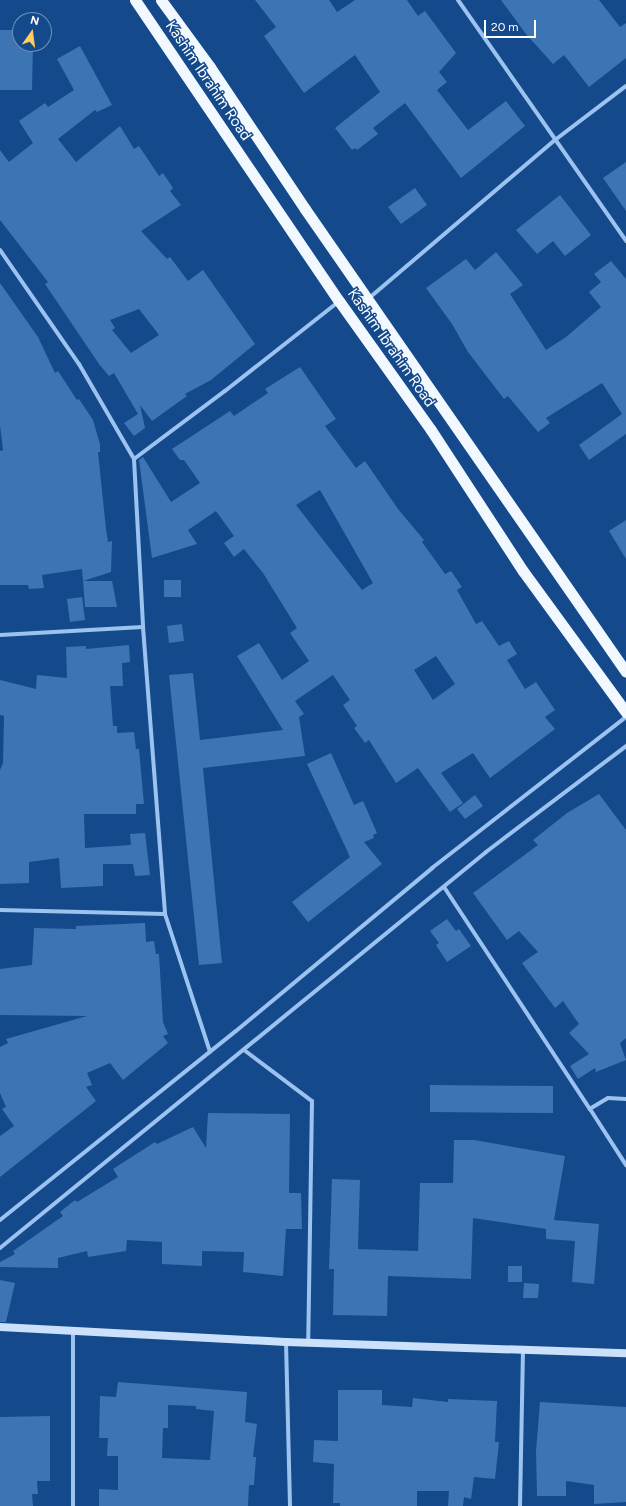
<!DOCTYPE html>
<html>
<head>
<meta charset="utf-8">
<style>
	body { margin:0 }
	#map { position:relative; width:626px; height:1506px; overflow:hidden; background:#144a8b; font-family:Figtree,sans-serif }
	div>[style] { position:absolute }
	.building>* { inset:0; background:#3d74b4 }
	.minor>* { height:4px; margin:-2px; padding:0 2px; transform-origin:2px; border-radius:2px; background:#9cc3f0 }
	.secondary>* { height:8px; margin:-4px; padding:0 4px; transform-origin:4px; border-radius:4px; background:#cae0fb }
	.trunk>* { height:11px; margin:-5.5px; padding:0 5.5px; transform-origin:5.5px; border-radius:5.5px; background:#f2f8ff }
	span { translate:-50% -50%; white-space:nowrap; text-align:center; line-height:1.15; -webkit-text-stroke:3px #144a8b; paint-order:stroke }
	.street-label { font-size:15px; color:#fff }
	.north { position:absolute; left:12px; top:12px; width:40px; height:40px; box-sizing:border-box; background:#144a8b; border:1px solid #7292b9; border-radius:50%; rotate:14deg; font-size:11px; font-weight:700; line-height:16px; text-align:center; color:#fff }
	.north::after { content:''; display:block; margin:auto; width:14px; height:18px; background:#ffcd5b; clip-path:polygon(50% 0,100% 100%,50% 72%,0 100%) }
	.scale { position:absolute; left:484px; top:20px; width:52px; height:18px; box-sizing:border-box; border:2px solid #fff; border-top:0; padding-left:5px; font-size:12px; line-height:14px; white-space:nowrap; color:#fff; -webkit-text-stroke:3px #144a8b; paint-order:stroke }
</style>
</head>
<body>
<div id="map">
	<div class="building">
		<div style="clip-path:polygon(255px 0,329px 0,337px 12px,355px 0,407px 0,418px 16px,425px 11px,456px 53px,439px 72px,447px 82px,437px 90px,468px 130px,506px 101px,525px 126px,461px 178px,405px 103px,373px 128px,378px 134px,357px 150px,355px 148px,352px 150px,335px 128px,380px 92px,355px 55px,304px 93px,264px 36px,276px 27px)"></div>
		<div style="clip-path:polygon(501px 0,599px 0,620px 27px,626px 23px,626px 58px,589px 87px,564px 55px,553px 64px,526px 34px)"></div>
		<div style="clip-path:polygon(0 30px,20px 30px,20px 44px,33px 44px,32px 90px,0 90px)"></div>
		<div style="clip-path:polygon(evenodd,80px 46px,112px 105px,97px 112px,95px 110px,58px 139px,76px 162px,120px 126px,134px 149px,139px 146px,159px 176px,163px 173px,173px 188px,170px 191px,181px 205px,141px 231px,167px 259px,170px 257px,188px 281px,203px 270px,255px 344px,211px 380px,185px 394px,187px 396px,152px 421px,140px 405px,145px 428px,134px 436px,124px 423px,138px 414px,114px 373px,109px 376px,99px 364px,45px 284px,48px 282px,0 220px,0 150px,9px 162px,33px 143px,19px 121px,45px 103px,48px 107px,74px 90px,57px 59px,80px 46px,139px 309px,159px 335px,131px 353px,112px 330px,115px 328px,110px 320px,139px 309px)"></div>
		<div style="clip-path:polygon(626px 162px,626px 211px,603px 178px)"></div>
		<div style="clip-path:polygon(415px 188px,427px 205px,401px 224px,388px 207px)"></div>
		<div style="clip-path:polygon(560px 195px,591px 235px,565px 256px,553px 241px,537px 254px,516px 230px)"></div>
		<div style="clip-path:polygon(496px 252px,523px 285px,510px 294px,546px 350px,566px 337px,601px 307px,589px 292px,601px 282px,594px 274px,611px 261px,626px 279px,626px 434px,589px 460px,579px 445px,622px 414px,602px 383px,546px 418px,550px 423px,538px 432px,508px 396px,504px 399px,468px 352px,452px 324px,426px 288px,466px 259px,475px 270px)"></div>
		<div style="clip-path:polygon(0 283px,38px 337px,55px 373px,58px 371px,77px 400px,79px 399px,93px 420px,100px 444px,100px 452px,98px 452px,106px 529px,108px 542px,112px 541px,111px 572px,83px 581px,82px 569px,42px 575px,44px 588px,29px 589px,28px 585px,0 585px,0 451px,3px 450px,0 425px)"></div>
		<div style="clip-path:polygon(evenodd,300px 367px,336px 419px,325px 426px,356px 468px,365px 461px,398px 509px,424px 540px,422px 542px,445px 574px,451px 571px,462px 587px,457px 590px,476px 624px,482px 621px,499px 646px,509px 641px,517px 654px,507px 660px,525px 689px,536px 682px,555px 710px,545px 717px,555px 729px,490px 778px,473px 753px,441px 773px,463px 803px,450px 812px,418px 768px,396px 783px,369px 740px,365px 743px,354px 728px,357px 726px,343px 705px,350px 700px,333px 675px,295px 701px,304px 714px,299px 717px,305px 756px,203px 768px,222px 963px,199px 965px,169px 675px,193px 673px,200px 740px,283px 730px,237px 656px,259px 643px,282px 680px,309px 661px,290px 633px,297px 628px,263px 573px,244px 549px,234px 557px,224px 543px,234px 536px,216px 511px,188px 530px,197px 544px,152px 558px,139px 460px,143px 457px,171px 502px,200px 483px,184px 460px,180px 460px,172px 449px,230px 411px,234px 416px,268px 393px,265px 389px,300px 367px,320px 490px,373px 583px,362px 590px,296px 505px,320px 490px,300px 367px,436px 656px,455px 684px,433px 700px,414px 670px,436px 656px)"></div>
		<div style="clip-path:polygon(626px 520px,626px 559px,609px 531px)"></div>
		<div style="clip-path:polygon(164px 580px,181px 580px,181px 597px,164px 597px)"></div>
		<div style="clip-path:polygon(83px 581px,112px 581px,117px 607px,85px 607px)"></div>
		<div style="clip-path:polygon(82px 597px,85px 620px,70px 622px,67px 599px)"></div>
		<div style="clip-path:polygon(182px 624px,184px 641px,169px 643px,167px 626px)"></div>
		<div style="clip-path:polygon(129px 645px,130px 662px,122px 663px,123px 686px,110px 686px,113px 726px,117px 726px,117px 733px,134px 732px,136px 749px,139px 749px,144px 804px,136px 804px,136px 814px,84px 814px,85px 848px,131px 845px,130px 834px,145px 833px,150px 875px,135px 876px,133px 864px,103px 864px,103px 886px,61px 888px,59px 858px,29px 862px,29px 883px,0 884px,0 770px,3px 763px,4px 716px,0 715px,0 680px,36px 689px,37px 675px,67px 678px,66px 647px,86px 646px,86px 649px)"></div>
		<div style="clip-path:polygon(331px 753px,354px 805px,363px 801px,377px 833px,373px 835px,374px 838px,364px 842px,382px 864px,308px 922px,292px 902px,350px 857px,307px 764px)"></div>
		<div style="clip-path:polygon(599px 794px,626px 830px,626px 1038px,620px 1043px,626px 1060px,596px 1072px,595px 1068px,578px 1079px,570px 1066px,589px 1054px,569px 1033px,579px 1024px,563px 1001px,555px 1008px,522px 963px,538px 952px,519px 931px,507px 940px,473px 893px,538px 845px,533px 840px,567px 813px)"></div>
		<div style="clip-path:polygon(475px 795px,483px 806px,465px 819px,457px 809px)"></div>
		<div style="clip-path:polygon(447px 919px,456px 931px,459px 929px,471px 946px,447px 962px,436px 945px,439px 943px,430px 931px)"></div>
		<div style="clip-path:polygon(145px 923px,146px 942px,154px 941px,156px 954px,159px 954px,163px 1022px,168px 1034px,163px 1036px,168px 1043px,123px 1080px,110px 1063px,87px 1073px,92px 1085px,86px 1087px,96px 1101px,0 1177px,0 1136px,14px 1126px,2px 1109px,6px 1107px,0 1093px,0 1047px,8px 1043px,6px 1039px,87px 1016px,0 1015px,0 969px,32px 965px,34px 928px,76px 929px,76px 926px)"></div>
		<div style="clip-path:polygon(430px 1085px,553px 1086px,553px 1113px,430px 1112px)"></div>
		<div style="clip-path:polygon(208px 1113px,290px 1114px,289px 1193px,301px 1193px,302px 1229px,286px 1229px,283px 1276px,243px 1272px,244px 1252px,202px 1251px,202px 1266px,162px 1264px,162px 1242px,127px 1240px,126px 1251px,88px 1257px,87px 1251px,58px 1258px,58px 1268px,0 1267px,0 1262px,15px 1254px,13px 1251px,63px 1216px,60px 1212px,75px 1200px,77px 1202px,118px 1177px,113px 1169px,155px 1142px,157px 1144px,193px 1127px,206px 1148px)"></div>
		<div style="clip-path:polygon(454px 1140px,474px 1140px,565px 1156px,554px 1220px,599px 1224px,594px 1284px,572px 1282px,575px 1241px,546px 1239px,546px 1229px,473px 1218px,471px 1279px,388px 1276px,387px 1316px,333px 1315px,334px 1269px,329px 1269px,332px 1179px,360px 1180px,358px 1249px,418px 1251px,420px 1183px,453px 1183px)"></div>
		<div style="clip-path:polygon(508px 1266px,522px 1266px,522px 1282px,508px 1282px)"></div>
		<div style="clip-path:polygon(0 1280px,15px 1283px,6px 1322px,0 1322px)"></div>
		<div style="clip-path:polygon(524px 1283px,539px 1284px,538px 1298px,523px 1298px)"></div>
		<div style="clip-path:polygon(evenodd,118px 1382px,247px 1392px,245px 1422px,257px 1424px,253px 1457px,256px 1457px,254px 1485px,249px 1485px,248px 1506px,99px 1506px,99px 1489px,118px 1490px,118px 1456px,107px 1456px,108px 1438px,99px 1438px,100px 1396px,116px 1397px,118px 1382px,168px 1405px,196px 1406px,196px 1409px,214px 1411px,210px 1460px,162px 1458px,163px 1428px,168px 1428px,168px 1405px)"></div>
		<div style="clip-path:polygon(338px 1390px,382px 1390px,382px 1405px,412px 1407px,413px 1398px,448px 1402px,448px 1399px,497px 1401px,495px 1442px,499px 1442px,495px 1479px,474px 1477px,471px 1499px,464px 1497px,463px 1506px,448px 1506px,449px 1491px,417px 1491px,417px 1506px,340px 1506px,340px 1503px,333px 1503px,334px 1464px,313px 1462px,314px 1440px,338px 1441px)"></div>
		<div style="clip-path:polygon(540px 1402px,626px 1407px,626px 1502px,594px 1504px,594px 1485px,566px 1481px,566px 1496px,537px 1496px,536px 1451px)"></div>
		<div style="clip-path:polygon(50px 1416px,50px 1481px,37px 1481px,38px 1494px,32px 1494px,33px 1506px,0 1506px,0 1417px)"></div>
	</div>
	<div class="minor">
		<div style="left:458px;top:0;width:294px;rotate:55.1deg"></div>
		<div style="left:0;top:250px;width:139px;rotate:55.3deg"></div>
		<div style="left:79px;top:364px;width:110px;rotate:59.9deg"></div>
		<div style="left:134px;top:459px;width:168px;rotate:86.9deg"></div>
		<div style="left:143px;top:627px;width:288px;rotate:85.6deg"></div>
		<div style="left:165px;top:914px;width:145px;rotate:71.9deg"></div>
		<div style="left:368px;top:299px;width:245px;rotate:-40.4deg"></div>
		<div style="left:555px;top:140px;width:89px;rotate:-37.3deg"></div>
		<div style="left:134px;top:459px;width:114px;rotate:-36.8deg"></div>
		<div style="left:225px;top:391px;width:144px;rotate:-38.2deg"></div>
		<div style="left:0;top:635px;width:143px;rotate:-3.2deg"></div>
		<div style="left:444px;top:887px;width:266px;rotate:56.7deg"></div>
		<div style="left:0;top:910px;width:165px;rotate:1.4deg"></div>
		<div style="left:244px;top:1050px;width:85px;rotate:36.9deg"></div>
		<div style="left:312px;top:1101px;width:242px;rotate:90.9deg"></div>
		<div style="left:626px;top:1099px;width:18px;rotate:-177deg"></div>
		<div style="left:608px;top:1098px;width:21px;rotate:149deg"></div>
		<div style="left:590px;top:1109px;width:67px;rotate:57.3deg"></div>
		<div style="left:0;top:1220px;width:302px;rotate:-38.7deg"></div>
		<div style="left:236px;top:1031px;width:255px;rotate:-39.7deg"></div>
		<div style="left:432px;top:868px;width:246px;rotate:-37.9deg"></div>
		<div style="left:0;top:1248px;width:627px;rotate:-39.17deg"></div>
		<div style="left:486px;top:852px;width:176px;rotate:-37.1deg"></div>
		<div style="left:286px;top:1342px;width:164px;rotate:88.6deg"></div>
		<div style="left:73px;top:1506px;width:175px;rotate:-90deg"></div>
		<div style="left:520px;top:1506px;width:156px;rotate:-88.9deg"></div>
	</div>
	<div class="secondary">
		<div style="left:0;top:1327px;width:286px;rotate:3deg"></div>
		<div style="left:286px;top:1342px;width:340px;rotate:1.9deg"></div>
	</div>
	<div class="trunk">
		<div style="left:135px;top:0;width:364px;rotate:55.9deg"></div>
		<div style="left:339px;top:301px;width:158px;rotate:54.5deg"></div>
		<div style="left:431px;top:430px;width:168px;rotate:56.9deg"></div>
		<div style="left:523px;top:571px;width:175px;rotate:53.9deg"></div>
		<div style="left:161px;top:0;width:83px;rotate:53.8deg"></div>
		<div style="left:210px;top:67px;width:171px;rotate:56.2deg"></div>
		<div style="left:305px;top:209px;width:563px;rotate:55.27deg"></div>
	</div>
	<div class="street-label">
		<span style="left:208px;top:81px;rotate:56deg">Kashim Ibrahim Road</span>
		<span style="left:391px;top:348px;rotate:55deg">Kashim Ibrahim Road</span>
	</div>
	<div class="north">N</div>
	<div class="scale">20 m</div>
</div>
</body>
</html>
